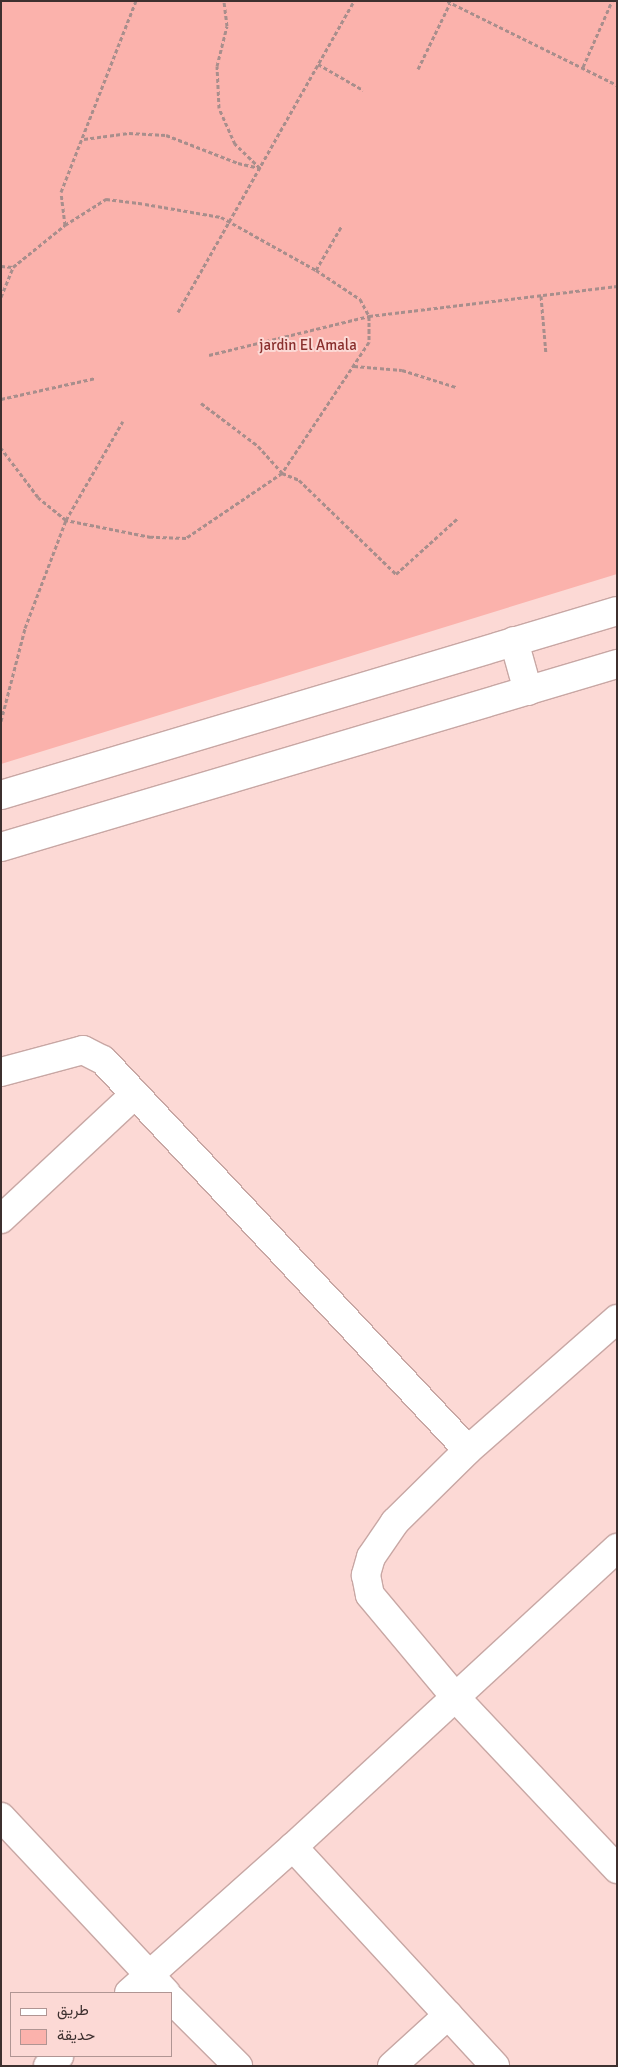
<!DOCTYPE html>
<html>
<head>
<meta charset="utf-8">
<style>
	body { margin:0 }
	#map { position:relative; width:618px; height:2067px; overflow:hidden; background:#fcd9d5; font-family:Signika,Vazirmatn,sans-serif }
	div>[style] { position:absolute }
	.green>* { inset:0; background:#fbb2ac }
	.path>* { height:3px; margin-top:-1.5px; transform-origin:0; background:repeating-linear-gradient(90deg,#a88e8c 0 4px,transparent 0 6.5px) }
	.roads { filter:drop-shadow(1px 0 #c8a7a4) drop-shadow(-1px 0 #c8a7a4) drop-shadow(0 1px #c8a7a4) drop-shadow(0 -1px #c8a7a4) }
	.minor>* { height:28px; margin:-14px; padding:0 14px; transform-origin:14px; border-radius:14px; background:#fff }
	span { translate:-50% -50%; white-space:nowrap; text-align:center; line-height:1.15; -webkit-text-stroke:4px #fcd9d5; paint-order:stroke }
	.park-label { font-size:15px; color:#8a302e }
	.frame { position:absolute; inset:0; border:2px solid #3d302f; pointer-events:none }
	.legend { position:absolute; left:10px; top:1992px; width:162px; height:65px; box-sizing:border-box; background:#fcd9d5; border:1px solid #b09593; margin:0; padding:6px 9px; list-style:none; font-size:15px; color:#3d302f }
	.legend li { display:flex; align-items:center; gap:10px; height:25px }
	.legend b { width:25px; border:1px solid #b09593 }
</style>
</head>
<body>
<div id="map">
	<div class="green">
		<div style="clip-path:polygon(1px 1px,617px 1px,617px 574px,1px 764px)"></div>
	</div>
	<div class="path">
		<div style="left:447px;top:1px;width:190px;rotate:26.3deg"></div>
		<div style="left:318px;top:64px;width:52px;rotate:30deg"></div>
		<div style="left:583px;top:67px;width:72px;rotate:-66.3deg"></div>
		<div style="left:418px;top:69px;width:73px;rotate:-64.1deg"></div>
		<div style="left:84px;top:139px;width:45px;rotate:-7.6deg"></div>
		<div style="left:129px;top:133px;width:37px;rotate:3deg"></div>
		<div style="left:166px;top:135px;width:77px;rotate:21.3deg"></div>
		<div style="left:238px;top:163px;width:23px;rotate:13deg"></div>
		<div style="left:260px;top:168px;width:35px;rotate:-136deg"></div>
		<div style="left:235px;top:144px;width:39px;rotate:-114deg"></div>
		<div style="left:219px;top:108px;width:42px;rotate:-92.7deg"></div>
		<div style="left:217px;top:66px;width:41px;rotate:-76deg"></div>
		<div style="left:227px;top:26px;width:25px;rotate:-97deg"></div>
		<div style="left:65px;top:225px;width:33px;rotate:-97deg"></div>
		<div style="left:61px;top:192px;width:205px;rotate:-68.6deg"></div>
		<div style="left:1px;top:266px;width:12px;rotate:5deg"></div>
		<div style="left:316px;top:270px;width:50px;rotate:-59.8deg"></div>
		<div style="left:541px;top:296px;width:58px;rotate:85.1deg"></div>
		<div style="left:1px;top:297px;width:32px;rotate:-68deg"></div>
		<div style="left:13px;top:267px;width:67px;rotate:-38.9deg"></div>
		<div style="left:65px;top:225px;width:49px;rotate:-32.4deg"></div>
		<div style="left:106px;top:199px;width:39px;rotate:7deg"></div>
		<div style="left:145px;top:204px;width:77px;rotate:9.7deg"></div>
		<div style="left:221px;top:217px;width:109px;rotate:29.2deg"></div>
		<div style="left:316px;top:270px;width:53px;rotate:33.4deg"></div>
		<div style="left:360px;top:299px;width:19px;rotate:62deg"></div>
		<div style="left:369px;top:316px;width:26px;rotate:90deg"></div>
		<div style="left:369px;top:342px;width:157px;rotate:123.6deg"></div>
		<div style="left:282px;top:473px;width:116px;rotate:145.9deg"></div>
		<div style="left:186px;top:538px;width:35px;rotate:-178deg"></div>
		<div style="left:151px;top:537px;width:87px;rotate:-168.7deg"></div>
		<div style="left:66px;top:520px;width:36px;rotate:-141deg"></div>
		<div style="left:38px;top:497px;width:61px;rotate:-127.1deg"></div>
		<div style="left:178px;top:312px;width:357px;rotate:-60.5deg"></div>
		<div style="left:209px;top:355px;width:165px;rotate:-13.7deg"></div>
		<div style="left:369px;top:316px;width:250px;rotate:-6.9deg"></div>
		<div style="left:354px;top:366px;width:48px;rotate:4.8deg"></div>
		<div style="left:402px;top:370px;width:57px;rotate:17.5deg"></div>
		<div style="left:1px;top:399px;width:97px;rotate:-12.5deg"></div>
		<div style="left:201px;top:403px;width:71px;rotate:37deg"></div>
		<div style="left:258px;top:446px;width:36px;rotate:48deg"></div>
		<div style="left:282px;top:473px;width:18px;rotate:22deg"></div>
		<div style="left:299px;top:480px;width:135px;rotate:44.1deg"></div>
		<div style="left:396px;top:574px;width:84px;rotate:-42.1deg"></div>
		<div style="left:1px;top:721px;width:96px;rotate:-75.5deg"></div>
		<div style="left:25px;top:628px;width:116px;rotate:-69.2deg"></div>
		<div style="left:66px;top:520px;width:114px;rotate:-60.1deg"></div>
	</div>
	<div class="roads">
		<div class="minor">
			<div style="left:514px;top:641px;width:52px;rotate:74.4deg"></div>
			<div style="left:1px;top:795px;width:643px;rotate:-16.63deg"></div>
			<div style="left:1px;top:847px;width:643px;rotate:-16.55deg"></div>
			<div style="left:1px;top:1072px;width:85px;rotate:-15deg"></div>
			<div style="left:83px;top:1050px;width:22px;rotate:27deg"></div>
			<div style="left:103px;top:1060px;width:534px;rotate:46.9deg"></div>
			<div style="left:1px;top:1219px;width:183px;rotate:-43deg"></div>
			<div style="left:617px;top:1319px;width:198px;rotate:138.7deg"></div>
			<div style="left:468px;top:1450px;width:103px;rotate:135.4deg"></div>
			<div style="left:395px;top:1522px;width:42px;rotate:124.4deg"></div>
			<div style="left:371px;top:1557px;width:19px;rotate:106deg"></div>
			<div style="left:366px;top:1575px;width:20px;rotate:79deg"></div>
			<div style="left:370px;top:1595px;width:134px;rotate:50.1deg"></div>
			<div style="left:456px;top:1698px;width:235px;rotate:46.7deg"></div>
			<div style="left:1px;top:1817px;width:241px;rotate:46.8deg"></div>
			<div style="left:293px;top:1847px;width:298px;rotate:47.3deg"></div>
			<div style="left:129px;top:1993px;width:220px;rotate:-41.7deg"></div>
			<div style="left:293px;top:1847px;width:441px;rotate:-42.7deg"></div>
			<div style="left:171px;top:1999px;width:95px;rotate:45deg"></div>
			<div style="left:48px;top:2066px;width:15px;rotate:-42deg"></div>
			<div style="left:392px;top:2066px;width:76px;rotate:-42.3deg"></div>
		</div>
	</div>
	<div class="park-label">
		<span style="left:308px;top:346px">jardin El Amala</span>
	</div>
	<div class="frame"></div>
	<ul class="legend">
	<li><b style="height:6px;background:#fff"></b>طريق</li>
	<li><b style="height:14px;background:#fbb2ac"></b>حديقة</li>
	</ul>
</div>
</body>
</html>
